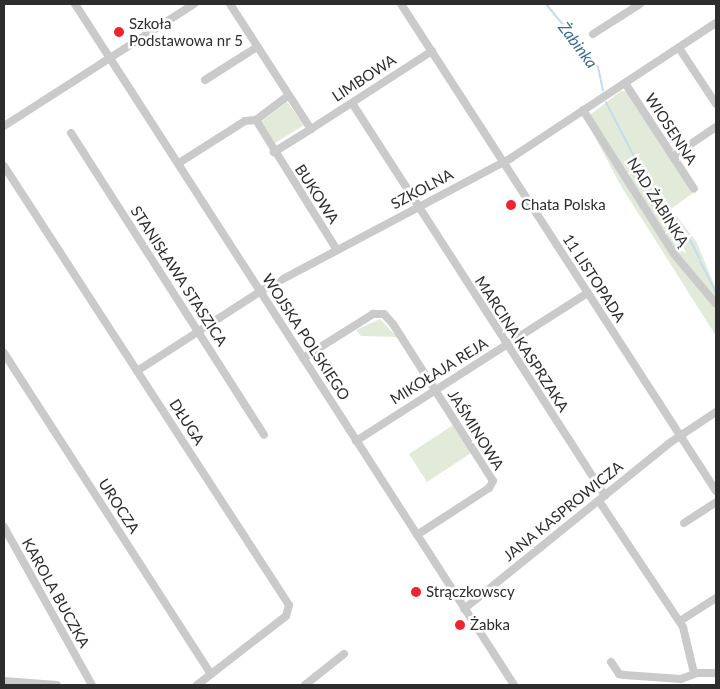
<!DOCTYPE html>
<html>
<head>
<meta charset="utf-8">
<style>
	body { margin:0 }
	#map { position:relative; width:720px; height:689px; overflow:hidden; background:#fff; font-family:Lato,sans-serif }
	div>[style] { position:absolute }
	.green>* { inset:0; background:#e2ebd9 }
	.stream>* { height:2px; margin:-1px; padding:0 1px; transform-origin:1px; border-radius:1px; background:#c4dced }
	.minor>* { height:8px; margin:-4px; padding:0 4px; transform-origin:4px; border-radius:4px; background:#cacaca }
	.dots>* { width:14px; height:14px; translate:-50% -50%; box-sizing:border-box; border:2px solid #fff; border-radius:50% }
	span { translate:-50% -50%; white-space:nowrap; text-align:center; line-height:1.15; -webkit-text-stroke:5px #fff; paint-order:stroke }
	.poi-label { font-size:15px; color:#2d2d2d }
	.left { translate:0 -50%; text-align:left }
	.street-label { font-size:15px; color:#2d2d2d }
	.water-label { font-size:16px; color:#376d92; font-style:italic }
	.frame { position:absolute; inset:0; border:5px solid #2d2d2d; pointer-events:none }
</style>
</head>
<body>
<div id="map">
	<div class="green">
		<div style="clip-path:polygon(621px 91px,627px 91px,693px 193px,671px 209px,696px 241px,716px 289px,716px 301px,678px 256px,590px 115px)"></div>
		<div style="clip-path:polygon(287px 102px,304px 125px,275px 143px,261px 122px)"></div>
		<div style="clip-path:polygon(585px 118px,676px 261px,716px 310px,716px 336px,621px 186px)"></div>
		<div style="clip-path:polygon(380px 319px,397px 337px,361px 336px,356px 330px)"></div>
		<div style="clip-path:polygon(453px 425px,471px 453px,427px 482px,409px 454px)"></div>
	</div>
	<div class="stream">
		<div style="left:546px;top:4px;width:82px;rotate:50.5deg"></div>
		<div style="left:598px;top:67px;width:24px;rotate:78deg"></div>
		<div style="left:606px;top:102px;width:98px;rotate:62.7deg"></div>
		<div style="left:653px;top:192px;width:56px;rotate:51.5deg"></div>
		<div style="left:688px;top:236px;width:25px;rotate:63deg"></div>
		<div style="left:700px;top:261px;width:35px;rotate:63deg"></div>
	</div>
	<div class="minor">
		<div style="left:75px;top:4px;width:810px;rotate:57.19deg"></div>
		<div style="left:230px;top:4px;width:149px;rotate:57.1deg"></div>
		<div style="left:311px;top:129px;width:44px;rotate:148.1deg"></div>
		<div style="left:401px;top:4px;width:580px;rotate:57.1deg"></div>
		<div style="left:593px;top:34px;width:56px;rotate:-32.6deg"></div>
		<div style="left:679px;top:48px;width:67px;rotate:56.5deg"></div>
		<div style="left:205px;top:80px;width:62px;rotate:-32.4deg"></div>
		<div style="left:625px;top:83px;width:126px;rotate:56.9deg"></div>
		<div style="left:352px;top:103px;width:467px;rotate:57.2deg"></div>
		<div style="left:583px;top:110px;width:170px;rotate:57.7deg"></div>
		<div style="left:674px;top:254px;width:65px;rotate:50deg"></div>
		<div style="left:256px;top:120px;width:153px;rotate:58.1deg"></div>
		<div style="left:256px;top:120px;width:41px;rotate:-37.1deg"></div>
		<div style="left:4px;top:126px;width:226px;rotate:-32.7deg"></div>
		<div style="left:311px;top:129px;width:144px;rotate:-32.8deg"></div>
		<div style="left:71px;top:133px;width:358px;rotate:57.4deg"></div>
		<div style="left:673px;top:156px;width:52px;rotate:-34deg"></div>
		<div style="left:179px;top:163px;width:78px;rotate:-32.5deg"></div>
		<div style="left:245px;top:121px;width:11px;rotate:-5deg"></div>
		<div style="left:4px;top:166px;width:523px;rotate:57.01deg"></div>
		<div style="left:289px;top:605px;width:11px;rotate:105deg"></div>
		<div style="left:286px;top:616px;width:113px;rotate:142.2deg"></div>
		<div style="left:4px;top:353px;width:382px;rotate:57.2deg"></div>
		<div style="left:303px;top:358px;width:83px;rotate:-32.2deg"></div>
		<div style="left:373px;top:314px;width:11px"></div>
		<div style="left:384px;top:314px;width:13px;rotate:48deg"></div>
		<div style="left:393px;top:324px;width:186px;rotate:57.5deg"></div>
		<div style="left:493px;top:481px;width:8px;rotate:120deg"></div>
		<div style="left:489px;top:488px;width:86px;rotate:146.9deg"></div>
		<div style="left:137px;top:371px;width:151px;rotate:-32.8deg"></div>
		<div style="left:264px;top:289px;width:280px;rotate:-27.9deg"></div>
		<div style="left:511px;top:158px;width:245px;rotate:-33.4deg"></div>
		<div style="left:356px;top:441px;width:274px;rotate:-32.6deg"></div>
		<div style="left:599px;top:501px;width:151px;rotate:56.3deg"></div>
		<div style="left:683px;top:627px;width:47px;rotate:76.6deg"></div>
		<div style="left:684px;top:523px;width:38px;rotate:-33deg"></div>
		<div style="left:4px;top:527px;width:181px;rotate:60.9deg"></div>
		<div style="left:464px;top:609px;width:266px;rotate:-38.9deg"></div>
		<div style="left:671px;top:442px;width:54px;rotate:-33.7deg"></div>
		<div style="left:680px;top:621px;width:43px;rotate:-32.6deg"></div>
		<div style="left:611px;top:662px;width:14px;rotate:56deg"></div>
		<div style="left:619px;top:674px;width:5px;rotate:11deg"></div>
		<div style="left:624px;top:675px;width:57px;rotate:4deg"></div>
		<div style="left:681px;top:679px;width:17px;rotate:-21deg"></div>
		<div style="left:697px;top:673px;width:19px"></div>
		<div style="left:4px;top:681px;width:53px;rotate:4.3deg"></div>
		<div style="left:305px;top:685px;width:50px;rotate:-38.5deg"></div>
	</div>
	<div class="dots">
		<div style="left:119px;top:32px;background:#ee252f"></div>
		<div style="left:511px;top:205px;background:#ee252f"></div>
		<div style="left:416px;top:592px;background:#ee252f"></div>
		<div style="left:460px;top:625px;background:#ee252f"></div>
	</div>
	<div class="poi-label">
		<span class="left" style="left:129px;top:32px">Szkoła<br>Podstawowa nr 5</span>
		<span class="left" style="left:521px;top:205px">Chata Polska</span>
		<span class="left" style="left:426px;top:592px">Strączkowscy</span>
		<span class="left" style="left:470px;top:625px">Żabka</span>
	</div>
	<div class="street-label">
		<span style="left:364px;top:78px;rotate:-33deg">LIMBOWA</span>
		<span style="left:671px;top:129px;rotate:57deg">WIOSENNA</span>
		<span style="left:422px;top:189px;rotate:-28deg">SZKOLNA</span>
		<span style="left:317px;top:194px;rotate:57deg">BUKOWA</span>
		<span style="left:658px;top:202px;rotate:58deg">NAD ŻABINKĄ</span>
		<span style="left:179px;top:276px;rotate:57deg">STANISŁAWA STASZICA</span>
		<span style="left:594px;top:278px;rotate:57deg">11 LISTOPADA</span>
		<span style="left:306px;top:337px;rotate:57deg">WOJSKA POLSKIEGO</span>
		<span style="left:522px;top:344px;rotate:57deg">MARCINA KASPRZAKA</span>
		<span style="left:439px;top:371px;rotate:-32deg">MIKOŁAJA REJA</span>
		<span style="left:187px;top:422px;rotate:57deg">DŁUGA</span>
		<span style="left:476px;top:430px;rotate:58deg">JAŚMINOWA</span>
		<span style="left:119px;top:506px;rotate:57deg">UROCZA</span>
		<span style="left:563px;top:511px;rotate:-39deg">JANA KASPROWICZA</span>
		<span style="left:56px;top:593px;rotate:61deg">KAROLA BUCZKA</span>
	</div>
	<div class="water-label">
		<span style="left:578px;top:45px;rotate:53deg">Żabinka</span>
	</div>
	<div class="frame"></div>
</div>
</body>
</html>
